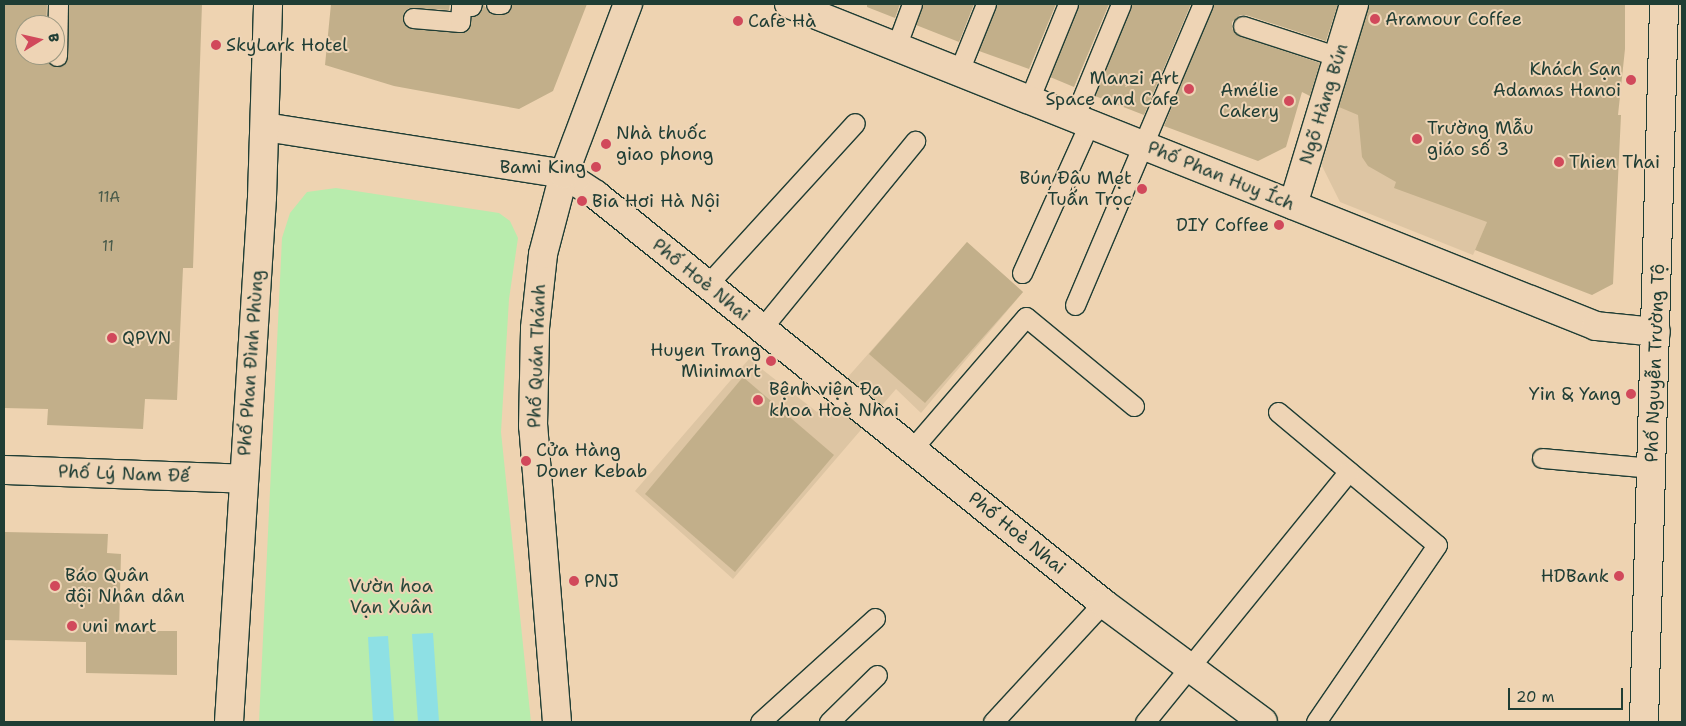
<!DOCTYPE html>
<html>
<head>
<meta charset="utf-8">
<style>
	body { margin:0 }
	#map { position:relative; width:1686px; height:726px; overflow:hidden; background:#eed3b1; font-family:"Shantell Sans",sans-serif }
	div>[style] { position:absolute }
	.built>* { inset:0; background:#ddc5a3 }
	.green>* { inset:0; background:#b8ecad }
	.water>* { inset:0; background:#8ee0e4 }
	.building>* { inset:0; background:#c2af8a }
	.roads { filter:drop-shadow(1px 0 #1f3d34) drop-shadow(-1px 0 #1f3d34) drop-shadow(0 1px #1f3d34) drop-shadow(0 -1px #1f3d34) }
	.lane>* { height:19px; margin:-9.5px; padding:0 9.5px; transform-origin:9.5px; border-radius:9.5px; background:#eed4b5 }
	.street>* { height:28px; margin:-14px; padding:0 14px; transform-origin:14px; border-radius:14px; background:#eed4b5 }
	.secondary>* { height:28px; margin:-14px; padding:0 14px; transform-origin:14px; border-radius:14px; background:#eed4b5 }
	.dots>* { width:14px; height:14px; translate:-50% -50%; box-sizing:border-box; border:2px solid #eed4b5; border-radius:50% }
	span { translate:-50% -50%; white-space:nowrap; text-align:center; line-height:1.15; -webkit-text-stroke:4px #eed4b5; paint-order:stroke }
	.number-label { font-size:15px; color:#485a4a }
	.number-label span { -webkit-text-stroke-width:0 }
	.poi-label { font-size:18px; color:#1f3d34 }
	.left { translate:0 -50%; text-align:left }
	.right { translate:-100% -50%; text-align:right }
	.street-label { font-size:18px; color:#1f3d34 }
	.park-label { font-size:18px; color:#27463a }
	.frame { position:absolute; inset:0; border:5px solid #1f3d34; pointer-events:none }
	.north { position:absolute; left:15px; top:15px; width:50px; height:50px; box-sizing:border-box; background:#eed4b5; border:1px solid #9b9881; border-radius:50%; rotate:81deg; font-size:14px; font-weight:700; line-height:20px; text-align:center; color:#1f3d34 }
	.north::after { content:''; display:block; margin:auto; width:18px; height:22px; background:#d1495b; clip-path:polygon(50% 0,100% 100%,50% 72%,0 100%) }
	.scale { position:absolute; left:1508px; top:688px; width:115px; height:22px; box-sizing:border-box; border:2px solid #1f3d34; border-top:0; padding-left:6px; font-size:15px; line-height:18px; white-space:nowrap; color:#1f3d34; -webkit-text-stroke:4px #eed4b5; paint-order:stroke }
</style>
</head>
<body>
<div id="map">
	<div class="built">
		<div style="clip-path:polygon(1358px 38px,1521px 91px,1492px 211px,1473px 255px,1340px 202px,1321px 164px)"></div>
		<div style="clip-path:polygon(967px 242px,1023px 292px,921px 413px,896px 389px,733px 579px,635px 491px,749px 359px,817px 412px)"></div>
	</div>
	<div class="green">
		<div style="clip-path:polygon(336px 188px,499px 213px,510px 221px,518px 238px,509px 299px,501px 432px,531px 722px,259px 722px,282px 238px,290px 213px,307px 192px)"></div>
	</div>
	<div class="water">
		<div style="clip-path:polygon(433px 633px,439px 722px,418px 722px,412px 634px)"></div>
		<div style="clip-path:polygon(388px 636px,394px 722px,373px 722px,368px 637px)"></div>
	</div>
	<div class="building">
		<div style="clip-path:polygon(4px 4px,47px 4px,46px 25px,25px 25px,25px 55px,46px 55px,47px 62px,57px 67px,66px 62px,68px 57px,69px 4px,202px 4px,193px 268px,183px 268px,177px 400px,145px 399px,143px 429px,47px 425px,48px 409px,4px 408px)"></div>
		<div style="clip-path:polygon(331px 4px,450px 4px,449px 10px,409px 8px,404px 12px,403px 22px,412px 29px,459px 33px,469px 29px,472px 17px,481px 11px,483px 4px,490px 13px,496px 15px,507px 13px,512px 4px,587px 4px,553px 91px,519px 109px,394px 86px,325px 65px)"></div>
		<div style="clip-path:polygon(867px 4px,900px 4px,895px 18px,867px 7px)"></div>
		<div style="clip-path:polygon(923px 4px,974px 4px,959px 42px,916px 25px)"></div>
		<div style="clip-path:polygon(997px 4px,1056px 4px,1029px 69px,979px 51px)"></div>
		<div style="clip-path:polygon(1079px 4px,1109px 4px,1074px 87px,1050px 77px)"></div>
		<div style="clip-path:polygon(1132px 4px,1191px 4px,1144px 115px,1095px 96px)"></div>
		<div style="clip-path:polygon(1214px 4px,1338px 4px,1326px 41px,1246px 15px,1240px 15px,1232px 22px,1232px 29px,1239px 36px,1320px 63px,1310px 96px,1302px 92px,1286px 147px,1258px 161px,1164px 126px)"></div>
		<div style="clip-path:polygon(1369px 4px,1625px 4px,1625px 49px,1618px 115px,1621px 115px,1613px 284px,1592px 295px,1475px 250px,1487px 222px,1394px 188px,1396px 182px,1368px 166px,1362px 157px,1358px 115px,1339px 107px)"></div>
		<div style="clip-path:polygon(967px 242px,1023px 292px,925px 403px,869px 354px)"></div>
		<div style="clip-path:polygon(743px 377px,834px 455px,735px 572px,645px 494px)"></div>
		<div style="clip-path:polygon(4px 532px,108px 534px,107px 553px,121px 554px,119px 631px,177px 631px,177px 675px,86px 673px,86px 642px,4px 640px)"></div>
	</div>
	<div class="roads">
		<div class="lane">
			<div style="left:496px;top:4px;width:5px"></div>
			<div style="left:413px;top:18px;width:47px;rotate:4.9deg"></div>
			<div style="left:460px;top:22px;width:16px;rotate:-86deg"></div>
			<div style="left:461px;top:6px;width:10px"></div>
			<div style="left:471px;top:6px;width:2px;rotate:-63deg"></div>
			<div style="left:1243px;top:26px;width:101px;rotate:17.9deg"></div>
			<div style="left:896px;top:47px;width:46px;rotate:-69.6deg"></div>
			<div style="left:57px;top:56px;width:52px;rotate:-88.9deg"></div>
			<div style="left:959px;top:71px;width:72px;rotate:-68.1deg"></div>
			<div style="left:1029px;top:100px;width:104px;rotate:-67.9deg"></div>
			<div style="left:1074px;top:118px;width:123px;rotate:-67.6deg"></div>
			<div style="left:1022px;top:273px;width:163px;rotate:-65.8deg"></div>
			<div style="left:707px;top:285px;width:219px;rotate:-47.6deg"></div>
			<div style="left:1075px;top:305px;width:327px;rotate:-67deg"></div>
			<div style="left:762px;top:328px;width:242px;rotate:-50.7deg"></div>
			<div style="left:1278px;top:412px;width:207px;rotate:39.9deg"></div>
			<div style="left:1437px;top:545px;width:214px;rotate:124.4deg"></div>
			<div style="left:912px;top:449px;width:174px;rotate:-49.2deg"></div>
			<div style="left:1026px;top:317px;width:140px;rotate:39.5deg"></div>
			<div style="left:1542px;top:458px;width:109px;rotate:5.2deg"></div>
			<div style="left:760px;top:722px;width:155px;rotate:-42.1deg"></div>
			<div style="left:829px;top:722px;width:67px;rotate:-44.4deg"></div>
			<div style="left:993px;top:722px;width:162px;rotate:-47.3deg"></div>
			<div style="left:1145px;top:722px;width:323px;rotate:-50.9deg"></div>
		</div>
		<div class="street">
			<div style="left:789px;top:4px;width:869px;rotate:21.75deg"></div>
			<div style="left:1596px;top:326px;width:60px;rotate:5.7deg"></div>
			<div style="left:265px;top:127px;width:303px;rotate:8.9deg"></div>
			<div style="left:564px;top:174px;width:38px;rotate:33deg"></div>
			<div style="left:596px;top:195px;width:651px;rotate:38.82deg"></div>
			<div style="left:1103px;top:603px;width:199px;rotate:36.6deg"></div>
			<div style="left:1293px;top:205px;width:210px;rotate:-73.1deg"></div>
			<div style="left:1644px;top:722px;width:718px;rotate:-88.4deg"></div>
		</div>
		<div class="secondary">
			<div style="left:4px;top:470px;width:240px;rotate:2.1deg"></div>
			<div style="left:229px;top:722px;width:526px;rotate:-86.4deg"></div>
			<div style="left:262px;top:197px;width:193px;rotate:-88.2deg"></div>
			<div style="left:557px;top:722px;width:297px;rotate:-94.6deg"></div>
			<div style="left:533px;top:426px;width:98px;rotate:-88.8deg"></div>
			<div style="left:535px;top:328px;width:74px;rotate:-83.8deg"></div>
			<div style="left:543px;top:254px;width:83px;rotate:-75.3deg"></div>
			<div style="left:564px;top:174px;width:182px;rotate:-69.4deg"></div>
		</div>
	</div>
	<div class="dots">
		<div style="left:1375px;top:19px;background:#d1495b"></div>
		<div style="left:738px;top:21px;background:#d1495b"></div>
		<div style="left:216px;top:45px;background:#d1495b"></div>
		<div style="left:1631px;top:80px;background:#d1495b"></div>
		<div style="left:1189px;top:89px;background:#d1495b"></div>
		<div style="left:1289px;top:101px;background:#d1495b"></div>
		<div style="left:1417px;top:139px;background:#d1495b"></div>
		<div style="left:606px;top:144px;background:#d1495b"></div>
		<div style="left:1559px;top:162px;background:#d1495b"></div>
		<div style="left:596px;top:167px;background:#d1495b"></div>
		<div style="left:1142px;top:189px;background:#d1495b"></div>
		<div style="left:582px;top:201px;background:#d1495b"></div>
		<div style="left:1279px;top:225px;background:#d1495b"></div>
		<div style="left:112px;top:338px;background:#d1495b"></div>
		<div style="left:771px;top:361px;background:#d1495b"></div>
		<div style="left:1631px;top:394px;background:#d1495b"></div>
		<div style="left:758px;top:400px;background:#d1495b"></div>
		<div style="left:526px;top:461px;background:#d1495b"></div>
		<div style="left:1619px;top:576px;background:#d1495b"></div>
		<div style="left:574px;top:581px;background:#d1495b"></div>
		<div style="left:55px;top:586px;background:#d1495b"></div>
		<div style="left:72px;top:626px;background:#d1495b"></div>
	</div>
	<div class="number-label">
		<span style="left:109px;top:198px">11A</span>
		<span style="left:108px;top:247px">11</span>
	</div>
	<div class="poi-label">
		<span class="left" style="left:1385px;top:19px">Aramour Coffee</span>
		<span class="left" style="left:748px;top:21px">Cafe Hà</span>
		<span class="left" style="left:226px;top:45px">SkyLark Hotel</span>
		<span class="right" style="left:1621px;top:80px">Khách Sạn<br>Adamas Hanoi</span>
		<span class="right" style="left:1179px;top:89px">Manzi Art<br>Space and Cafe</span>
		<span class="right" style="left:1279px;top:101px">Amélie<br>Cakery</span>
		<span class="left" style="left:1427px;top:139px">Trường Mẫu<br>giáo số 3</span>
		<span class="left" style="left:616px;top:144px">Nhà thuốc<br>giao phong</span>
		<span class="left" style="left:1569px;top:162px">Thien Thai</span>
		<span class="right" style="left:586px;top:167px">Bami King</span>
		<span class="right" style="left:1132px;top:189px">Bún Đậu Mẹt<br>Tuấn Trọc</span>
		<span class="left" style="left:592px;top:201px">Bia Hơi Hà Nội</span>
		<span class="right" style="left:1269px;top:225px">DIY Coffee</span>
		<span class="left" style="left:122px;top:338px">QPVN</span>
		<span class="right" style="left:761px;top:361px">Huyen Trang<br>Minimart</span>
		<span class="left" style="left:769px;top:400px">Bệnh viện Đa<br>khoa Hoè Nhai</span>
		<span class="right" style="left:1621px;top:394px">Yin &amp; Yang</span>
		<span class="left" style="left:536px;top:461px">Cửa Hàng<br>Doner Kebab</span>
		<span class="left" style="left:65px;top:586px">Báo Quân<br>đội Nhân dân</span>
		<span class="right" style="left:1609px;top:576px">HDBank</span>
		<span class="left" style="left:584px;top:581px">PNJ</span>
		<span class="left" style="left:82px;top:626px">uni mart</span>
	</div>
	<div class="street-label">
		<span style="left:1324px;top:104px;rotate:-73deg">Ngõ Hàng Bún</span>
		<span style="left:1221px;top:176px;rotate:22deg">Phố Phan Huy Ích</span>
		<span style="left:701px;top:280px;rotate:39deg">Phố Hoè Nhai</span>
		<span style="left:537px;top:356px;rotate:-88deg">Phố Quán Thánh</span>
		<span style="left:251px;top:363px;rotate:-86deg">Phố Phan Đình Phùng</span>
		<span style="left:1655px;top:363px;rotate:-88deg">Phố Nguyễn Trường Tộ</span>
		<span style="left:124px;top:474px;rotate:2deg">Phố Lý Nam Đế</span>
		<span style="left:1017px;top:533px;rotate:39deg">Phố Hoè Nhai</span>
	</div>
	<div class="park-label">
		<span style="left:391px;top:597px">Vườn hoa<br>Vạn Xuân</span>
	</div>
	<div class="frame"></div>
	<div class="north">B</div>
	<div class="scale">20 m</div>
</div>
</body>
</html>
